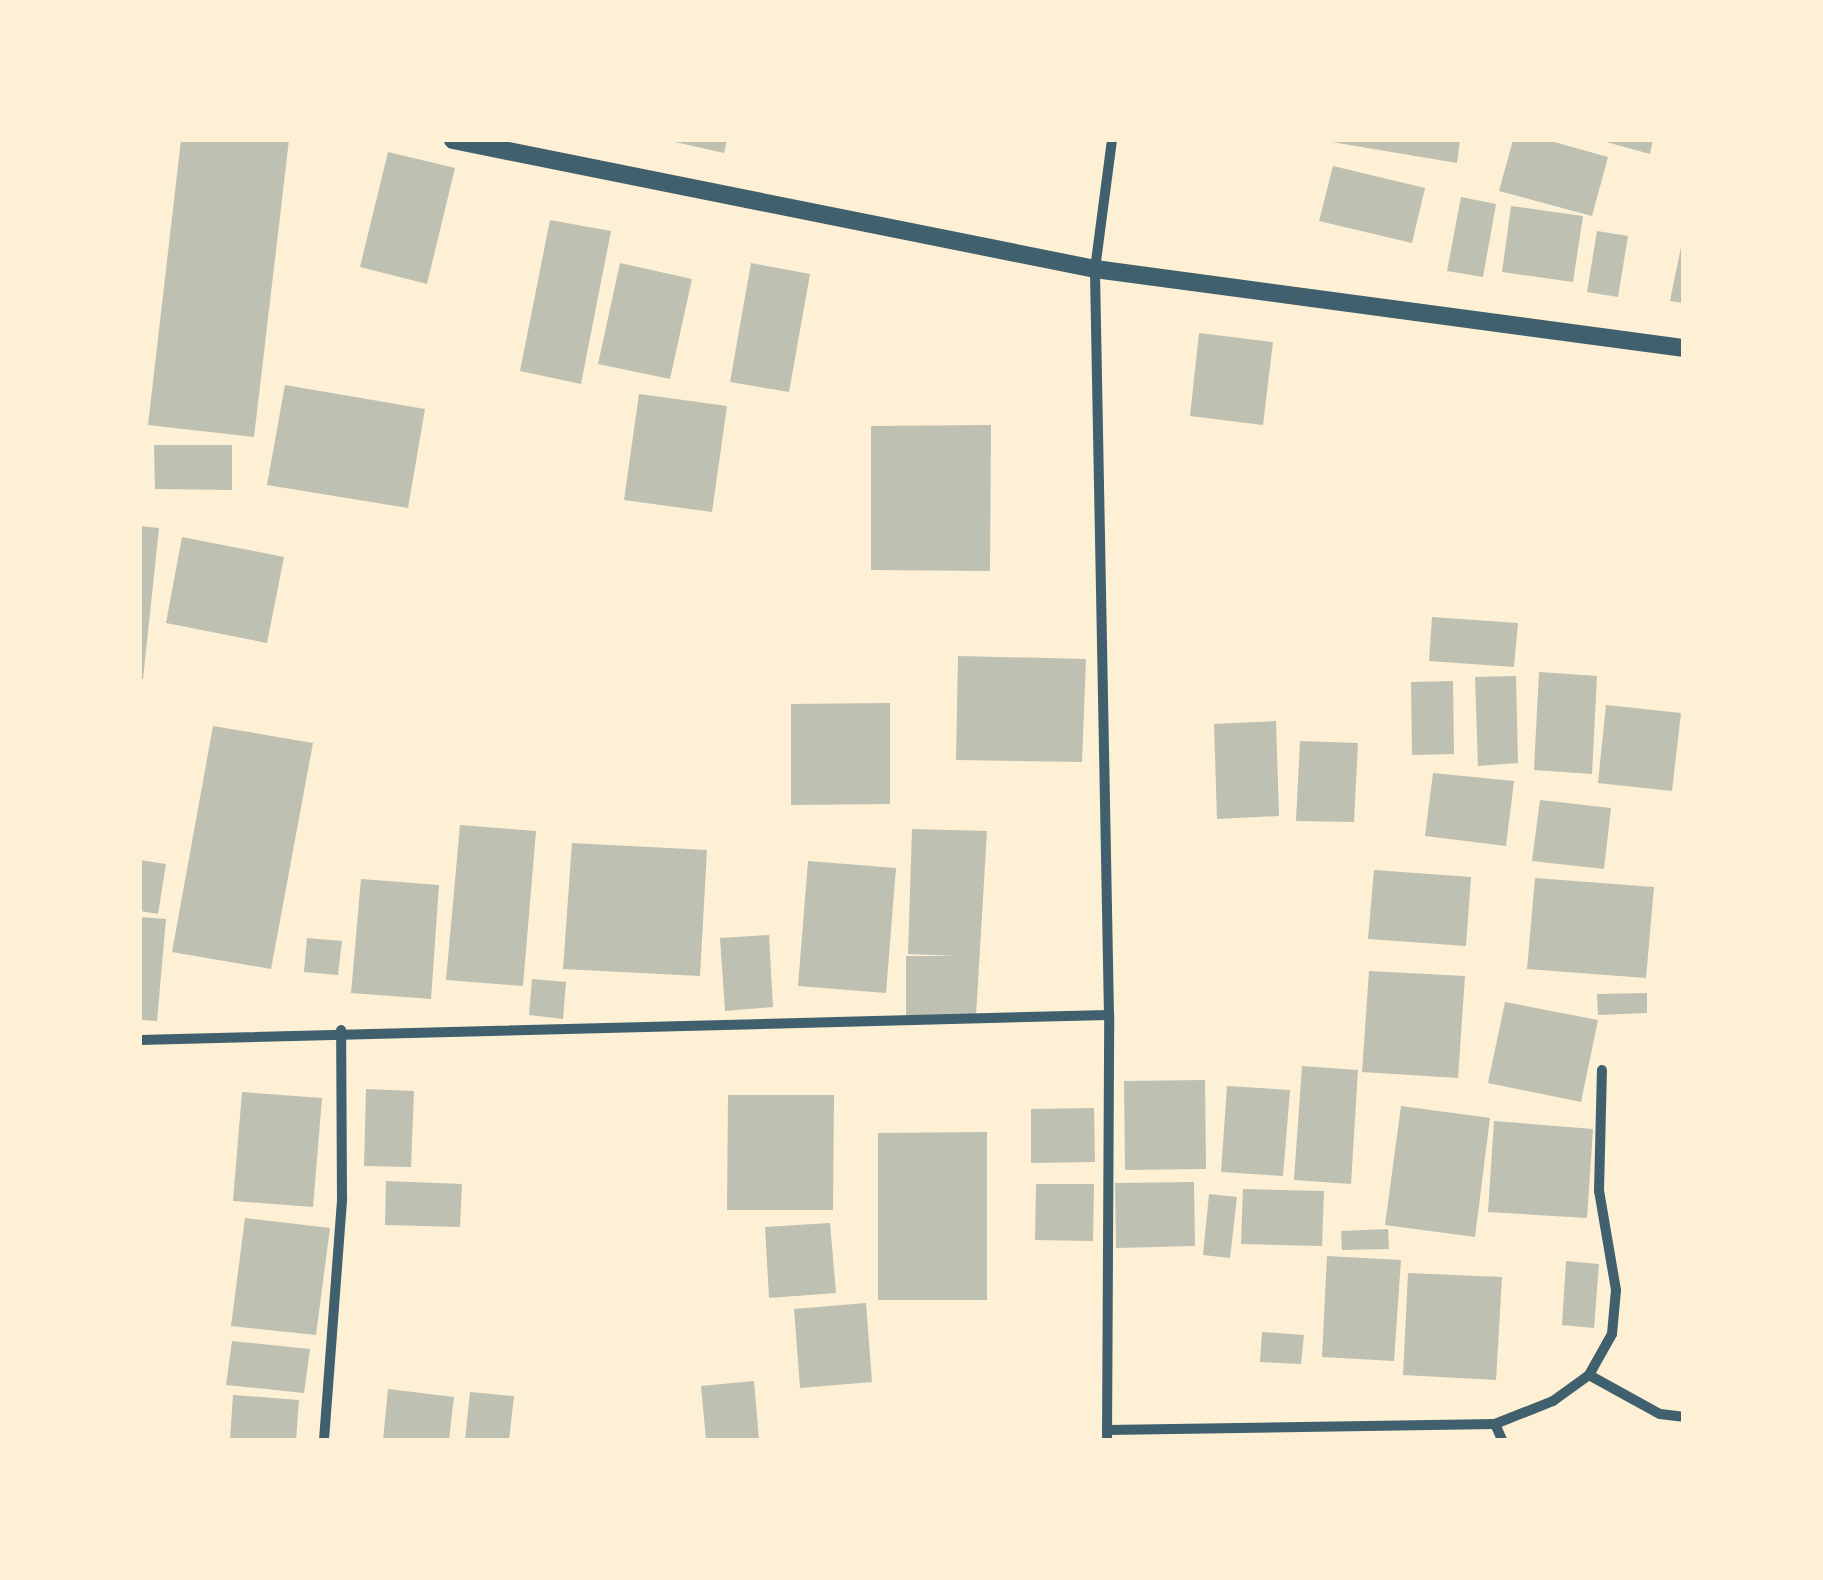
<!DOCTYPE html>
<html>
<head>
<meta charset="utf-8">
<style>
	body { margin:0 }
	#map { position:relative; width:1823px; height:1580px; overflow:hidden; background:#fdf0d5; font-family:Figtree,sans-serif }
	div>[style] { position:absolute }
	.building>* { inset:0; background:#bec0b2 }
	.minor>* { height:10px; margin:-5px; padding:0 5px; transform-origin:5px; border-radius:5px; background:#3f606c }
	.tertiary>* { height:18px; margin:-9px; padding:0 9px; transform-origin:9px; border-radius:9px; background:#3f606c }
	span { translate:-50% -50%; white-space:nowrap; text-align:center; line-height:1.15; -webkit-text-stroke:10px #fdf0d5; paint-order:stroke }
	.frame { position:absolute; inset:0; border:142px solid #fdf0d5; pointer-events:none }
</style>
</head>
<body>
<div id="map">
	<div class="building">
		<div style="clip-path:polygon(181px 140px,289px 140px,254px 437px,148px 425px)"></div>
		<div style="clip-path:polygon(666px 140px,727px 140px,724px 153px)"></div>
		<div style="clip-path:polygon(1320px 140px,1460px 140px,1457px 163px)"></div>
		<div style="clip-path:polygon(1513px 140px,1547px 140px,1608px 157px,1592px 216px,1499px 191px)"></div>
		<div style="clip-path:polygon(1599px 140px,1653px 140px,1650px 154px)"></div>
		<div style="clip-path:polygon(388px 152px,455px 168px,427px 284px,360px 267px)"></div>
		<div style="clip-path:polygon(1333px 166px,1425px 188px,1412px 243px,1319px 221px)"></div>
		<div style="clip-path:polygon(1461px 197px,1496px 204px,1483px 277px,1447px 271px)"></div>
		<div style="clip-path:polygon(1511px 206px,1583px 216px,1573px 282px,1502px 272px)"></div>
		<div style="clip-path:polygon(550px 220px,611px 231px,581px 384px,520px 371px)"></div>
		<div style="clip-path:polygon(1597px 231px,1628px 236px,1618px 297px,1587px 292px)"></div>
		<div style="clip-path:polygon(1681px 247px,1683px 247px,1683px 303px,1670px 301px)"></div>
		<div style="clip-path:polygon(620px 263px,692px 279px,670px 379px,598px 364px)"></div>
		<div style="clip-path:polygon(751px 263px,810px 274px,789px 392px,730px 382px)"></div>
		<div style="clip-path:polygon(1199px 333px,1273px 342px,1263px 425px,1190px 416px)"></div>
		<div style="clip-path:polygon(285px 385px,425px 409px,408px 508px,267px 485px)"></div>
		<div style="clip-path:polygon(639px 394px,727px 406px,712px 512px,624px 500px)"></div>
		<div style="clip-path:polygon(991px 425px,990px 571px,871px 570px,871px 426px)"></div>
		<div style="clip-path:polygon(154px 445px,232px 445px,232px 490px,155px 489px)"></div>
		<div style="clip-path:polygon(140px 526px,159px 528px,143px 679px,140px 679px)"></div>
		<div style="clip-path:polygon(182px 537px,284px 557px,267px 643px,166px 623px)"></div>
		<div style="clip-path:polygon(1432px 617px,1518px 623px,1514px 667px,1429px 661px)"></div>
		<div style="clip-path:polygon(958px 656px,1086px 659px,1082px 762px,956px 760px)"></div>
		<div style="clip-path:polygon(1539px 672px,1597px 676px,1592px 774px,1534px 770px)"></div>
		<div style="clip-path:polygon(1516px 676px,1518px 763px,1478px 766px,1475px 677px)"></div>
		<div style="clip-path:polygon(1453px 681px,1454px 754px,1412px 755px,1411px 682px)"></div>
		<div style="clip-path:polygon(890px 703px,890px 804px,791px 805px,791px 704px)"></div>
		<div style="clip-path:polygon(1606px 705px,1681px 713px,1672px 791px,1598px 783px)"></div>
		<div style="clip-path:polygon(1276px 721px,1279px 816px,1217px 819px,1214px 724px)"></div>
		<div style="clip-path:polygon(213px 726px,313px 743px,271px 969px,172px 952px)"></div>
		<div style="clip-path:polygon(1300px 741px,1358px 743px,1354px 822px,1296px 821px)"></div>
		<div style="clip-path:polygon(1433px 773px,1514px 781px,1506px 846px,1425px 836px)"></div>
		<div style="clip-path:polygon(1540px 800px,1611px 808px,1604px 869px,1532px 861px)"></div>
		<div style="clip-path:polygon(460px 825px,536px 831px,523px 986px,446px 980px)"></div>
		<div style="clip-path:polygon(912px 829px,987px 831px,976px 1016px,906px 1015px,906px 956px,956px 956px,908px 954px)"></div>
		<div style="clip-path:polygon(572px 843px,707px 850px,700px 976px,563px 969px)"></div>
		<div style="clip-path:polygon(140px 860px,166px 864px,158px 914px,140px 911px)"></div>
		<div style="clip-path:polygon(808px 861px,896px 868px,886px 993px,798px 986px)"></div>
		<div style="clip-path:polygon(1374px 870px,1471px 877px,1466px 946px,1368px 939px)"></div>
		<div style="clip-path:polygon(1535px 878px,1654px 887px,1646px 978px,1527px 969px)"></div>
		<div style="clip-path:polygon(361px 879px,439px 885px,431px 999px,351px 993px)"></div>
		<div style="clip-path:polygon(140px 917px,166px 919px,157px 1021px,140px 1020px)"></div>
		<div style="clip-path:polygon(769px 935px,773px 1007px,725px 1011px,720px 938px)"></div>
		<div style="clip-path:polygon(307px 938px,342px 941px,338px 975px,304px 972px)"></div>
		<div style="clip-path:polygon(1369px 971px,1465px 976px,1458px 1078px,1362px 1072px)"></div>
		<div style="clip-path:polygon(532px 979px,566px 982px,563px 1019px,529px 1015px)"></div>
		<div style="clip-path:polygon(1647px 993px,1647px 1013px,1598px 1015px,1597px 994px)"></div>
		<div style="clip-path:polygon(1505px 1002px,1598px 1020px,1581px 1102px,1488px 1083px)"></div>
		<div style="clip-path:polygon(1302px 1066px,1358px 1070px,1351px 1184px,1294px 1180px)"></div>
		<div style="clip-path:polygon(1205px 1080px,1206px 1169px,1125px 1170px,1124px 1081px)"></div>
		<div style="clip-path:polygon(1227px 1086px,1290px 1090px,1283px 1176px,1221px 1172px)"></div>
		<div style="clip-path:polygon(366px 1089px,414px 1091px,411px 1167px,364px 1166px)"></div>
		<div style="clip-path:polygon(242px 1092px,322px 1098px,313px 1207px,233px 1201px)"></div>
		<div style="clip-path:polygon(728px 1095px,834px 1095px,833px 1210px,727px 1210px)"></div>
		<div style="clip-path:polygon(1401px 1106px,1490px 1118px,1475px 1237px,1385px 1225px)"></div>
		<div style="clip-path:polygon(1094px 1108px,1095px 1162px,1031px 1163px,1031px 1109px)"></div>
		<div style="clip-path:polygon(1494px 1121px,1593px 1129px,1587px 1218px,1488px 1212px)"></div>
		<div style="clip-path:polygon(987px 1132px,987px 1300px,878px 1300px,878px 1133px)"></div>
		<div style="clip-path:polygon(386px 1181px,462px 1184px,460px 1227px,385px 1225px)"></div>
		<div style="clip-path:polygon(1194px 1182px,1195px 1246px,1116px 1248px,1115px 1183px)"></div>
		<div style="clip-path:polygon(1036px 1184px,1094px 1184px,1093px 1241px,1035px 1240px)"></div>
		<div style="clip-path:polygon(1243px 1189px,1324px 1191px,1322px 1246px,1241px 1244px)"></div>
		<div style="clip-path:polygon(1209px 1194px,1237px 1197px,1230px 1258px,1203px 1255px)"></div>
		<div style="clip-path:polygon(245px 1218px,330px 1228px,316px 1335px,231px 1326px)"></div>
		<div style="clip-path:polygon(830px 1223px,836px 1293px,769px 1298px,765px 1227px)"></div>
		<div style="clip-path:polygon(1388px 1229px,1389px 1249px,1342px 1250px,1341px 1231px)"></div>
		<div style="clip-path:polygon(1327px 1256px,1401px 1260px,1394px 1361px,1322px 1357px)"></div>
		<div style="clip-path:polygon(1566px 1261px,1599px 1264px,1594px 1328px,1562px 1325px)"></div>
		<div style="clip-path:polygon(1408px 1273px,1502px 1277px,1496px 1380px,1403px 1375px)"></div>
		<div style="clip-path:polygon(866px 1303px,872px 1382px,800px 1388px,794px 1309px)"></div>
		<div style="clip-path:polygon(1262px 1332px,1304px 1335px,1301px 1364px,1260px 1362px)"></div>
		<div style="clip-path:polygon(232px 1341px,310px 1349px,304px 1393px,226px 1385px)"></div>
		<div style="clip-path:polygon(754px 1381px,759px 1440px,706px 1440px,701px 1386px)"></div>
		<div style="clip-path:polygon(388px 1389px,454px 1397px,449px 1440px,383px 1440px)"></div>
		<div style="clip-path:polygon(470px 1392px,514px 1396px,509px 1440px,465px 1440px)"></div>
		<div style="clip-path:polygon(233px 1395px,299px 1400px,296px 1440px,230px 1440px)"></div>
	</div>
	<div class="minor">
		<div style="left:140px;top:1040px;width:969px;rotate:-1.48deg"></div>
		<div style="left:1589px;top:1375px;width:81px;rotate:28.8deg"></div>
		<div style="left:1660px;top:1414px;width:23px;rotate:7deg"></div>
		<div style="left:1495px;top:1424px;width:17px;rotate:66deg"></div>
		<div style="left:1107px;top:1430px;width:388px;rotate:-0.9deg"></div>
		<div style="left:1495px;top:1424px;width:62px;rotate:-21.6deg"></div>
		<div style="left:1553px;top:1401px;width:44px;rotate:-35.8deg"></div>
		<div style="left:1589px;top:1375px;width:47px;rotate:-60.7deg"></div>
		<div style="left:1612px;top:1334px;width:44px;rotate:-84.8deg"></div>
		<div style="left:1616px;top:1290px;width:100px;rotate:-99.7deg"></div>
		<div style="left:1599px;top:1191px;width:121px;rotate:-88.6deg"></div>
		<div style="left:324px;top:1440px;width:242px;rotate:-85.7deg"></div>
		<div style="left:342px;top:1199px;width:169px;rotate:-90.3deg"></div>
		<div style="left:1107px;top:1440px;width:425px;rotate:-89.7deg"></div>
		<div style="left:1109px;top:1015px;width:746px;rotate:-91.08deg"></div>
		<div style="left:1095px;top:269px;width:130px;rotate:-82.5deg"></div>
	</div>
	<div class="tertiary">
		<div style="left:453px;top:140px;width:655px;rotate:11.36deg"></div>
		<div style="left:1095px;top:269px;width:593px;rotate:7.65deg"></div>
	</div>
	<div class="frame"></div>
</div>
</body>
</html>
